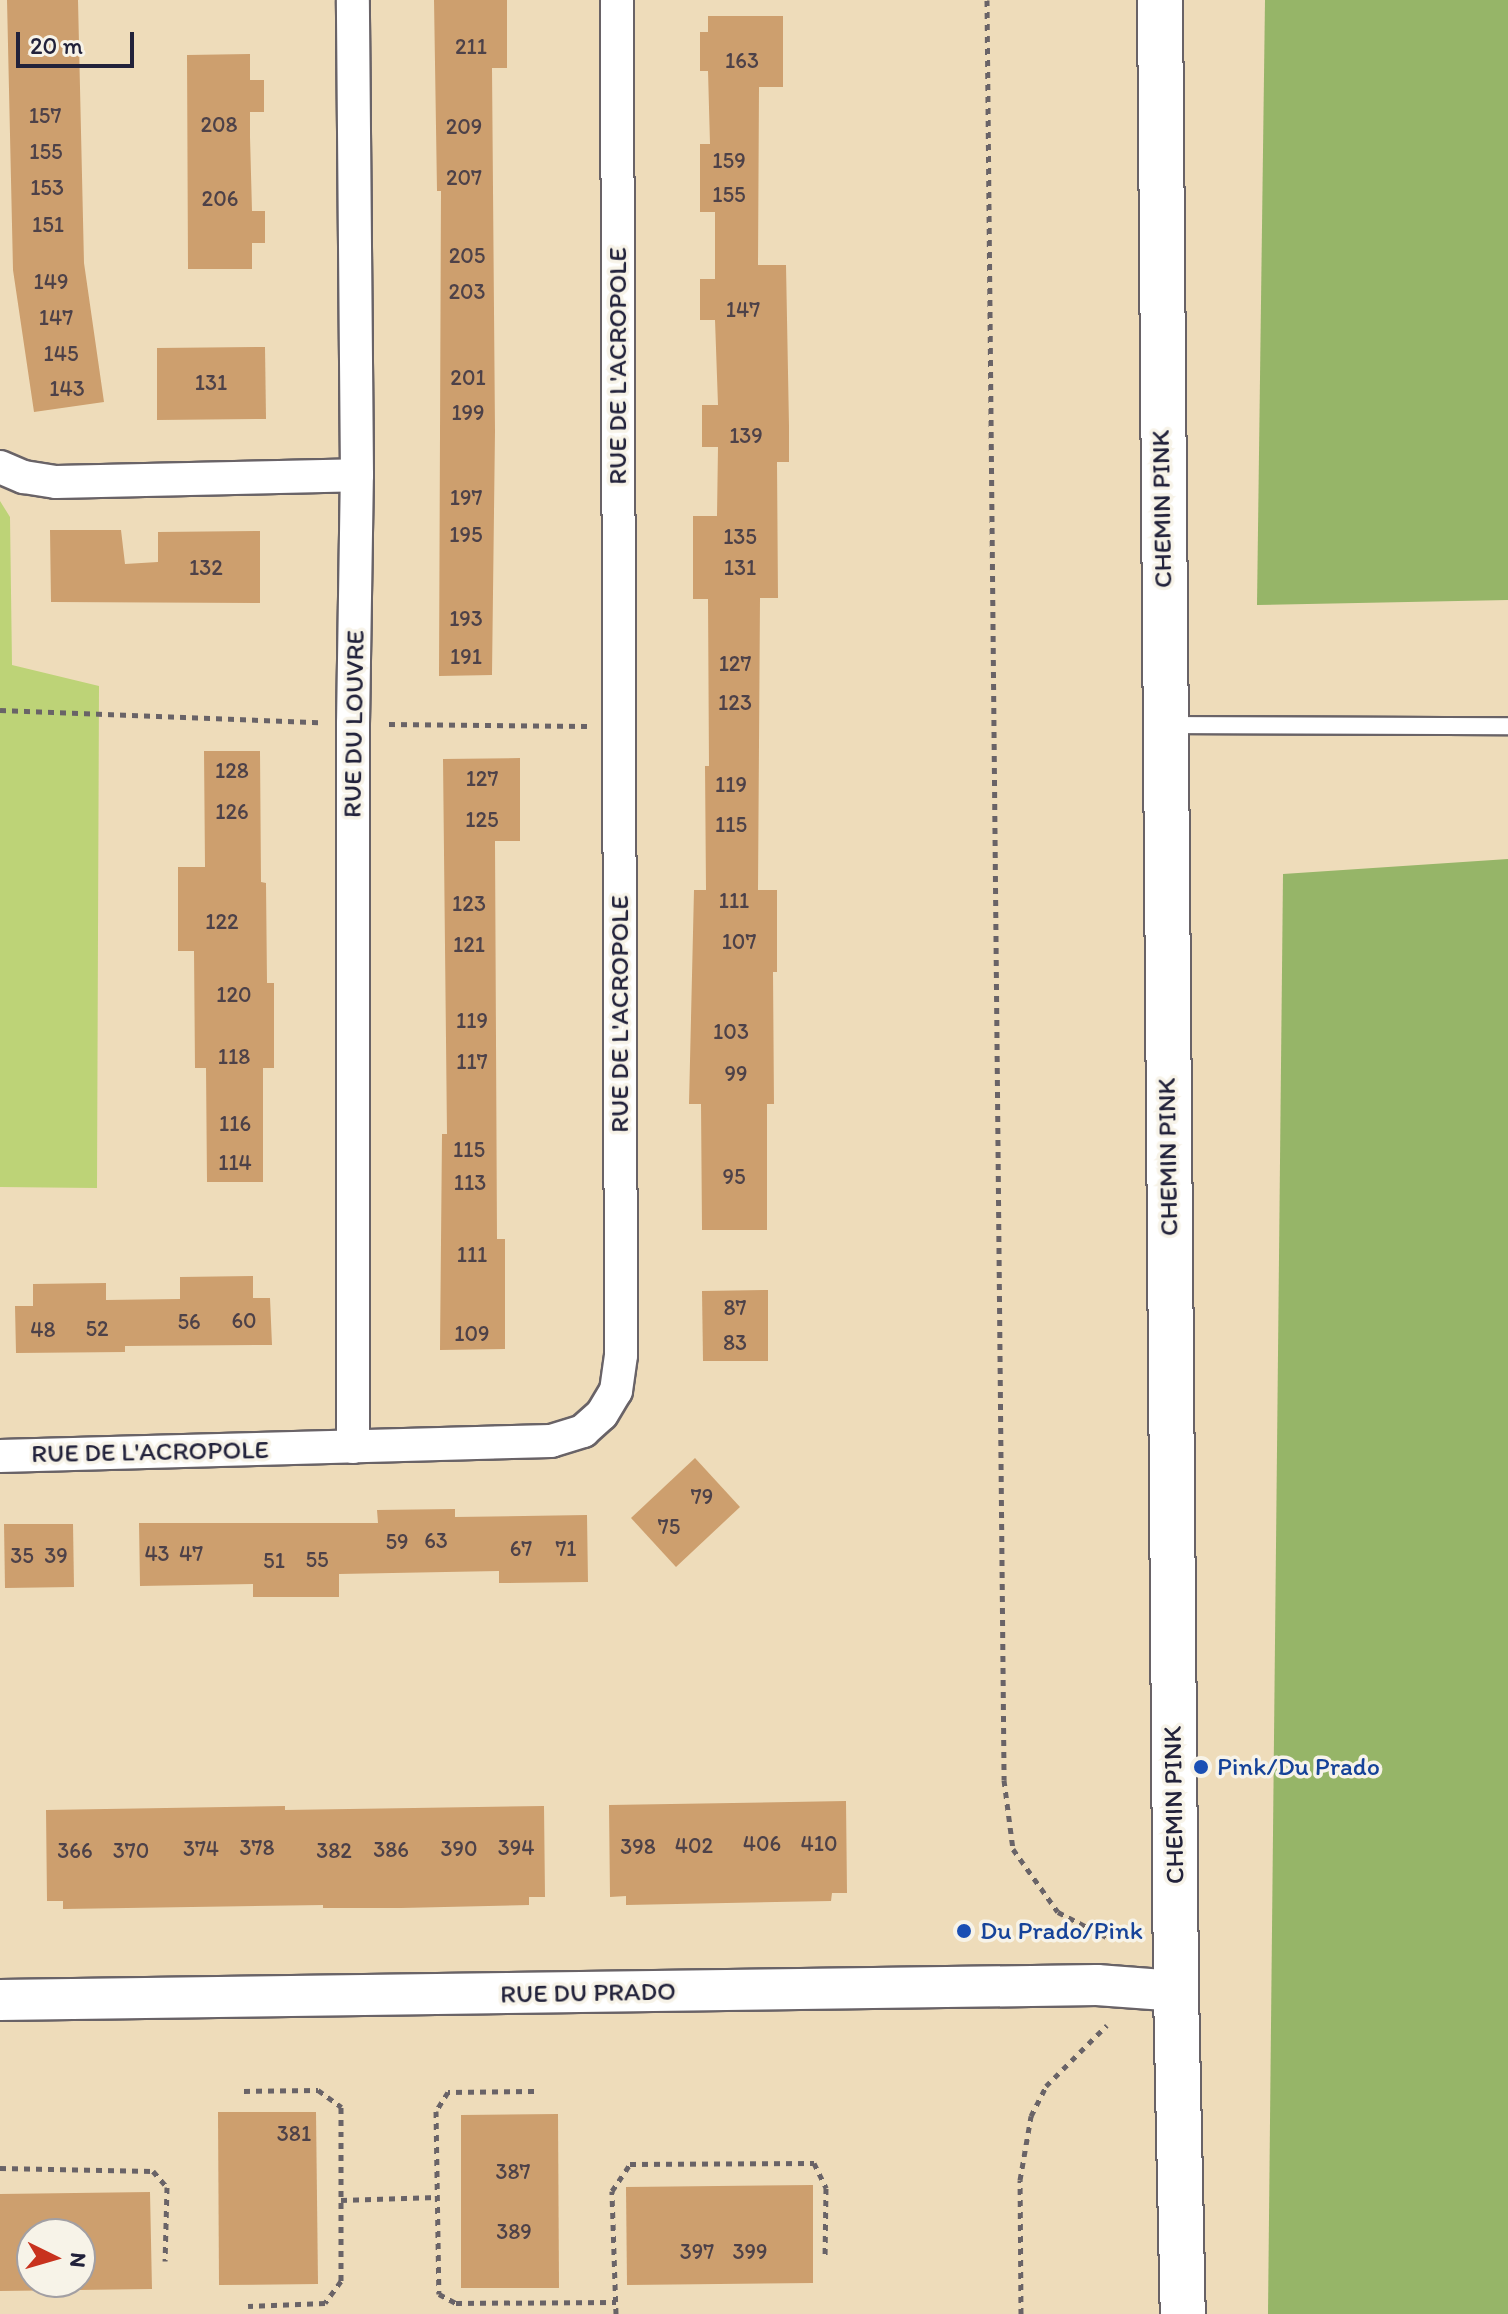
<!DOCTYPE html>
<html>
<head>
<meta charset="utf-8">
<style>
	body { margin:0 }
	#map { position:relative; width:1508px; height:2314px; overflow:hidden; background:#eedcba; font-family:Itim,sans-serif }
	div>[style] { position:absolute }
	.green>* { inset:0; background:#bdd377 }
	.forest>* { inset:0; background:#96b568 }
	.building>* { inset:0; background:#cd9f6e }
	.path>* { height:5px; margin-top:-2.5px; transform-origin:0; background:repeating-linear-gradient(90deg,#696367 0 6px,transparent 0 12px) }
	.roads { filter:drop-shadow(2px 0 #696367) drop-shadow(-2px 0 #696367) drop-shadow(0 2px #696367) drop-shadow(0 -2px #696367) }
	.service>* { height:16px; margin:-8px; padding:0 8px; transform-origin:8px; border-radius:8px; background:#fff }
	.minor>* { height:32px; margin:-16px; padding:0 16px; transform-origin:16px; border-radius:16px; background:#fff }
	.tertiary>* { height:40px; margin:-20px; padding:0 20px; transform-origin:20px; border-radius:20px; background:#fff }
	.secondary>* { height:44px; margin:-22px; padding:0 22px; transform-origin:22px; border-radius:22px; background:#fff }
	.dots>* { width:22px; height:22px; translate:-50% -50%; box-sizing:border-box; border:4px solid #f7f3e8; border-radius:50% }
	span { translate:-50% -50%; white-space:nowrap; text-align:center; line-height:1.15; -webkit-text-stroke:7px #f7f3e8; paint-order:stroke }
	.number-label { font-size:22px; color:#4d4148 }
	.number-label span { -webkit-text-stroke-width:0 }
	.street-label { font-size:26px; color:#22223b }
	.transit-label { font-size:26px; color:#164399 }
	.left { translate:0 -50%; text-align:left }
	.north { position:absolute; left:16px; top:2218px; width:80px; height:80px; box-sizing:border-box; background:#f7f3e8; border:2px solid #a29fa3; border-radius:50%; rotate:95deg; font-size:22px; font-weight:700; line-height:32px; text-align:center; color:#22223b }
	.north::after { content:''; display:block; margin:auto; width:28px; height:36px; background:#c8321e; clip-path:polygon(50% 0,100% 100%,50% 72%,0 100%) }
	.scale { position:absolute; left:16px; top:32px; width:118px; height:36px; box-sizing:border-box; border:4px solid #22223b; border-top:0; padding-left:10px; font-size:24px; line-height:28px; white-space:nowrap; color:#22223b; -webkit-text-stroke:6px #f7f3e8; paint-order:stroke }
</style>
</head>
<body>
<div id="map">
	<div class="green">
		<div style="clip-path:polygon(0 501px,10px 517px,12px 665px,99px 686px,97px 1188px,0 1187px)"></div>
	</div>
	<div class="forest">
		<div style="clip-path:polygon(1265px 0,1508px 0,1508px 600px,1257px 605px)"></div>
		<div style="clip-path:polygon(1508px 859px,1508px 2314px,1268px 2314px,1283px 874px)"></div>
	</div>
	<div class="building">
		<div style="clip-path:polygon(7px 0,78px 0,84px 263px,104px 402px,34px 412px,13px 270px)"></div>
		<div style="clip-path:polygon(434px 0,507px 0,507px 68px,492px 68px,495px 431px,492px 675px,439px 676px,441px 191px,437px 191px)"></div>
		<div style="clip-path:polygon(708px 16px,783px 16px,783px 87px,759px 87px,758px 265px,786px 265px,789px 426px,789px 462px,777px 462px,778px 598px,760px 598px,758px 890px,777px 890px,777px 972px,773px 972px,774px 1104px,767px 1104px,767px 1230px,702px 1230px,701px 1104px,689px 1104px,694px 890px,706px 890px,705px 766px,709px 766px,708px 599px,693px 599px,693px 516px,717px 516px,718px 447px,702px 447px,702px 405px,718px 405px,715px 320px,700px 320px,700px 279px,715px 279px,715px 212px,700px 212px,700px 144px,710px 144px,708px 71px,700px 71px,700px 32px,708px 32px)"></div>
		<div style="clip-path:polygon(250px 54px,250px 80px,264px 80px,264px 112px,250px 112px,250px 137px,252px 211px,265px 211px,265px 243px,252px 243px,252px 269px,188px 269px,187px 55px)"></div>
		<div style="clip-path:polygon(265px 347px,266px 419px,157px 420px,157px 348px)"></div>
		<div style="clip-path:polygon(50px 530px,121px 530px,125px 564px,158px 562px,158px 532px,260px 531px,260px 603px,51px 602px)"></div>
		<div style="clip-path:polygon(204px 751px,260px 751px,261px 882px,266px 883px,267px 983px,274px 983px,274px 1068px,263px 1068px,263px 1182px,207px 1182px,206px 1068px,195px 1068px,194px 951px,178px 951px,178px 867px,205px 867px)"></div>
		<div style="clip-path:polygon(520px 758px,520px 841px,495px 841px,497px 1239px,505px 1239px,505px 1349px,440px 1350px,442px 1134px,447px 1134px,443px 759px)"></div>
		<div style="clip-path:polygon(253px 1276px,253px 1298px,270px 1298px,272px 1345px,125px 1346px,125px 1352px,16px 1353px,15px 1306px,33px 1306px,33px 1284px,106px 1283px,106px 1300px,180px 1299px,180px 1277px)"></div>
		<div style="clip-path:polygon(768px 1290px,768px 1361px,703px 1361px,702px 1291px)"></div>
		<div style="clip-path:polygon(695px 1458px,740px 1507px,676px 1567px,631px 1518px)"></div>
		<div style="clip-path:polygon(455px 1509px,455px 1517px,587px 1515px,588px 1582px,499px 1583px,499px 1571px,339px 1574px,339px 1597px,253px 1597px,253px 1584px,140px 1586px,139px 1523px,378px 1523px,377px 1510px)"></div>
		<div style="clip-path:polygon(4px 1524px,73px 1524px,74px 1587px,5px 1588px)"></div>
		<div style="clip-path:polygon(846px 1801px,847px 1893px,832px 1893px,831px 1901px,626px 1905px,626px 1896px,610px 1897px,609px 1805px)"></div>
		<div style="clip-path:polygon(285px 1806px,285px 1810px,544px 1806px,545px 1897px,529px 1897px,529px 1905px,401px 1908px,323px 1908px,323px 1905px,63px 1909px,63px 1901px,47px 1901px,46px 1810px)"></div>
		<div style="clip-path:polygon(218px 2112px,316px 2112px,318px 2284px,219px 2285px)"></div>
		<div style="clip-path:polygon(558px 2114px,559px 2288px,461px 2288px,461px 2115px)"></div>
		<div style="clip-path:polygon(813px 2185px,813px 2283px,627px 2285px,626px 2187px)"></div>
		<div style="clip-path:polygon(evenodd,150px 2192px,152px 2289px,0 2291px,0 2194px,150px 2192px,32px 2234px,80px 2234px,80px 2282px,32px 2282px,32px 2234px)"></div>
	</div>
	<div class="path">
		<div style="left:987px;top:0;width:1780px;rotate:89.45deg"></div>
		<div style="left:1004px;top:1780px;width:70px;rotate:82.6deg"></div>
		<div style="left:1013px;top:1849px;width:77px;rotate:54.5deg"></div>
		<div style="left:1058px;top:1912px;width:59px;rotate:27.4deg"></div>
		<div style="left:0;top:710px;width:319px;rotate:2.2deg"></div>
		<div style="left:389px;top:724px;width:198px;rotate:0.6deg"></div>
		<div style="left:244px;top:2091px;width:74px;rotate:-0.8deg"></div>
		<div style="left:318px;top:2090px;width:29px;rotate:36deg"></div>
		<div style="left:341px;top:2107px;width:174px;rotate:90deg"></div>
		<div style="left:341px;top:2281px;width:27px;rotate:126deg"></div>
		<div style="left:325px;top:2303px;width:77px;rotate:177.8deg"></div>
		<div style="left:534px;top:2091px;width:86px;rotate:179.3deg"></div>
		<div style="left:448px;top:2092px;width:22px;rotate:122deg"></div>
		<div style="left:436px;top:2111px;width:183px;rotate:89.1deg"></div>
		<div style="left:439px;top:2294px;width:19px;rotate:28deg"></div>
		<div style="left:456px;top:2303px;width:160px;rotate:-0.4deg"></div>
		<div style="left:0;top:2168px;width:153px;rotate:1.1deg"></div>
		<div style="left:153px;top:2171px;width:21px;rotate:49deg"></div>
		<div style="left:167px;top:2187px;width:74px;rotate:91.5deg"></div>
		<div style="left:341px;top:2200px;width:96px;rotate:-1.8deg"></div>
		<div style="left:616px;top:2314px;width:123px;rotate:-91.9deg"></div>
		<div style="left:612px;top:2191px;width:32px;rotate:-56deg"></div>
		<div style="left:630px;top:2164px;width:184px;rotate:-0.3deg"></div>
		<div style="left:814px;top:2163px;width:28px;rotate:64deg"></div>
		<div style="left:826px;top:2188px;width:69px;rotate:90.8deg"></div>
		<div style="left:1021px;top:2314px;width:134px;rotate:-90.4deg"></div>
		<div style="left:1020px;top:2180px;width:65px;rotate:-80.2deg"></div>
		<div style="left:1031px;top:2116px;width:34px;rotate:-63deg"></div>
		<div style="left:1046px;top:2086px;width:86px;rotate:-45deg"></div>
	</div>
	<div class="roads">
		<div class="service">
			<div style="left:1166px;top:725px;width:342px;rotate:0.2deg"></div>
		</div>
		<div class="minor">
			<div style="left:0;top:467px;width:26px;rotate:23deg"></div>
			<div style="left:24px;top:477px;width:32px;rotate:9deg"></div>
			<div style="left:56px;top:482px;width:301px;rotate:-1.3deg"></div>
			<div style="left:353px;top:1447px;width:723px;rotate:-90deg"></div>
			<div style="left:353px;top:724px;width:249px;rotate:-89.1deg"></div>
			<div style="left:357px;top:475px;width:475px;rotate:-90.5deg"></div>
			<div style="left:0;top:1456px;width:551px;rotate:-1.56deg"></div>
			<div style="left:551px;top:1441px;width:34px;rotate:-17deg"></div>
			<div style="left:583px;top:1431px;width:25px;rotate:-42deg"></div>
			<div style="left:602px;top:1414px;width:27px;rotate:-59deg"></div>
			<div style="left:616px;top:1391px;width:36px;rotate:-82deg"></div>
			<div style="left:621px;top:1355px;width:1355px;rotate:-90.17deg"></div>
		</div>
		<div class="tertiary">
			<div style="left:0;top:2000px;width:1097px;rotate:-0.78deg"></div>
			<div style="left:1097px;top:1985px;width:79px;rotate:4.3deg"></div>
		</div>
		<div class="secondary">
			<div style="left:1160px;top:0;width:1991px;rotate:89.54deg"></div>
			<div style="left:1176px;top:1991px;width:323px;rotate:88.8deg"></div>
		</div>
	</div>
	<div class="dots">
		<div style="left:1201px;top:1767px;background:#1a4fb4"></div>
		<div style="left:964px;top:1931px;background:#1a4fb4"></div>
	</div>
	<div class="number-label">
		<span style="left:471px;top:47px">211</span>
		<span style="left:742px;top:61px">163</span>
		<span style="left:45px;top:116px">157</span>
		<span style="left:219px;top:125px">208</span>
		<span style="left:464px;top:127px">209</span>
		<span style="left:46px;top:152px">155</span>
		<span style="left:729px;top:161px">159</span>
		<span style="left:464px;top:178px">207</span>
		<span style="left:47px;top:188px">153</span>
		<span style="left:729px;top:195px">155</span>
		<span style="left:220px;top:199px">206</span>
		<span style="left:48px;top:225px">151</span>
		<span style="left:467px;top:256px">205</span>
		<span style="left:51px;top:282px">149</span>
		<span style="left:467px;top:292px">203</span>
		<span style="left:743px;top:310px">147</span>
		<span style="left:56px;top:318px">147</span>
		<span style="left:61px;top:354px">145</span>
		<span style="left:468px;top:378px">201</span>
		<span style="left:211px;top:383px">131</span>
		<span style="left:67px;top:389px">143</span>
		<span style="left:468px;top:413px">199</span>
		<span style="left:746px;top:436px">139</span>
		<span style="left:466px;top:498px">197</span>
		<span style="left:466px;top:535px">195</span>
		<span style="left:740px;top:537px">135</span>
		<span style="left:206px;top:568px">132</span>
		<span style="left:740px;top:568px">131</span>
		<span style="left:466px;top:619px">193</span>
		<span style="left:466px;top:657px">191</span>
		<span style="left:735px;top:664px">127</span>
		<span style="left:735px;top:703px">123</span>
		<span style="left:232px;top:771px">128</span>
		<span style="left:482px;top:779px">127</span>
		<span style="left:731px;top:785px">119</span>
		<span style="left:232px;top:812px">126</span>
		<span style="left:482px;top:820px">125</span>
		<span style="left:731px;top:825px">115</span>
		<span style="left:734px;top:901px">111</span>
		<span style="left:469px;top:904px">123</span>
		<span style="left:222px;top:922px">122</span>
		<span style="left:739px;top:942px">107</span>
		<span style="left:469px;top:945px">121</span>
		<span style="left:234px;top:995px">120</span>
		<span style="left:472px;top:1021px">119</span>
		<span style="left:731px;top:1032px">103</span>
		<span style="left:234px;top:1057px">118</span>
		<span style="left:472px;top:1062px">117</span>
		<span style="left:736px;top:1074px">99</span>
		<span style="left:235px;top:1124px">116</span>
		<span style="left:469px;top:1150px">115</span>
		<span style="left:235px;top:1163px">114</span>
		<span style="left:734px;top:1177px">95</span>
		<span style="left:470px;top:1183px">113</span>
		<span style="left:472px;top:1255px">111</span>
		<span style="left:735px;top:1308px">87</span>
		<span style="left:244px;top:1321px">60</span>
		<span style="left:189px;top:1322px">56</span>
		<span style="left:97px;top:1329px">52</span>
		<span style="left:43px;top:1330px">48</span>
		<span style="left:472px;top:1334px">109</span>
		<span style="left:735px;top:1343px">83</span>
		<span style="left:702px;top:1497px">79</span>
		<span style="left:669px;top:1527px">75</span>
		<span style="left:436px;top:1541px">63</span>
		<span style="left:397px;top:1542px">59</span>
		<span style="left:521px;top:1549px">67</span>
		<span style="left:566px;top:1549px">71</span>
		<span style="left:157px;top:1554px">43</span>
		<span style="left:191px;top:1554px">47</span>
		<span style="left:22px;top:1556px">35</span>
		<span style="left:56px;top:1556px">39</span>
		<span style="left:317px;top:1560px">55</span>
		<span style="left:274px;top:1561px">51</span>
		<span style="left:762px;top:1844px">406</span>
		<span style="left:819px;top:1844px">410</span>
		<span style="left:694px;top:1846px">402</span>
		<span style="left:638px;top:1847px">398</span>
		<span style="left:257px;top:1848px">378</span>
		<span style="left:516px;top:1848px">394</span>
		<span style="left:201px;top:1849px">374</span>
		<span style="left:459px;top:1849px">390</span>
		<span style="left:391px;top:1850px">386</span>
		<span style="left:75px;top:1851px">366</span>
		<span style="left:131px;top:1851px">370</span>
		<span style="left:334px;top:1851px">382</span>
		<span style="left:294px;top:2134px">381</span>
		<span style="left:513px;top:2172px">387</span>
		<span style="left:514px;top:2232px">389</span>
		<span style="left:697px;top:2252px">397</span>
		<span style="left:750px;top:2252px">399</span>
	</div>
	<div class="street-label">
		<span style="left:618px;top:366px;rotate:-90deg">RUE DE L'ACROPOLE</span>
		<span style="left:1162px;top:509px;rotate:-91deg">CHEMIN PINK</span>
		<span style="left:354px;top:724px;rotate:-89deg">RUE DU LOUVRE</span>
		<span style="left:620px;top:1014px;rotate:-90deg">RUE DE L'ACROPOLE</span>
		<span style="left:1168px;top:1157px;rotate:-91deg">CHEMIN PINK</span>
		<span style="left:150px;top:1452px;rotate:-1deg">RUE DE L'ACROPOLE</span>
		<span style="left:1174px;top:1805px;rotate:-91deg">CHEMIN PINK</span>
		<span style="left:588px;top:1993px;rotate:-1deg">RUE DU PRADO</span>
	</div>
	<div class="transit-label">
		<span class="left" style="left:1217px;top:1767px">Pink/Du Prado</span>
		<span class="left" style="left:980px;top:1931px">Du Prado/Pink</span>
	</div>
	<div class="north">N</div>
	<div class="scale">20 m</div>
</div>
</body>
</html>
